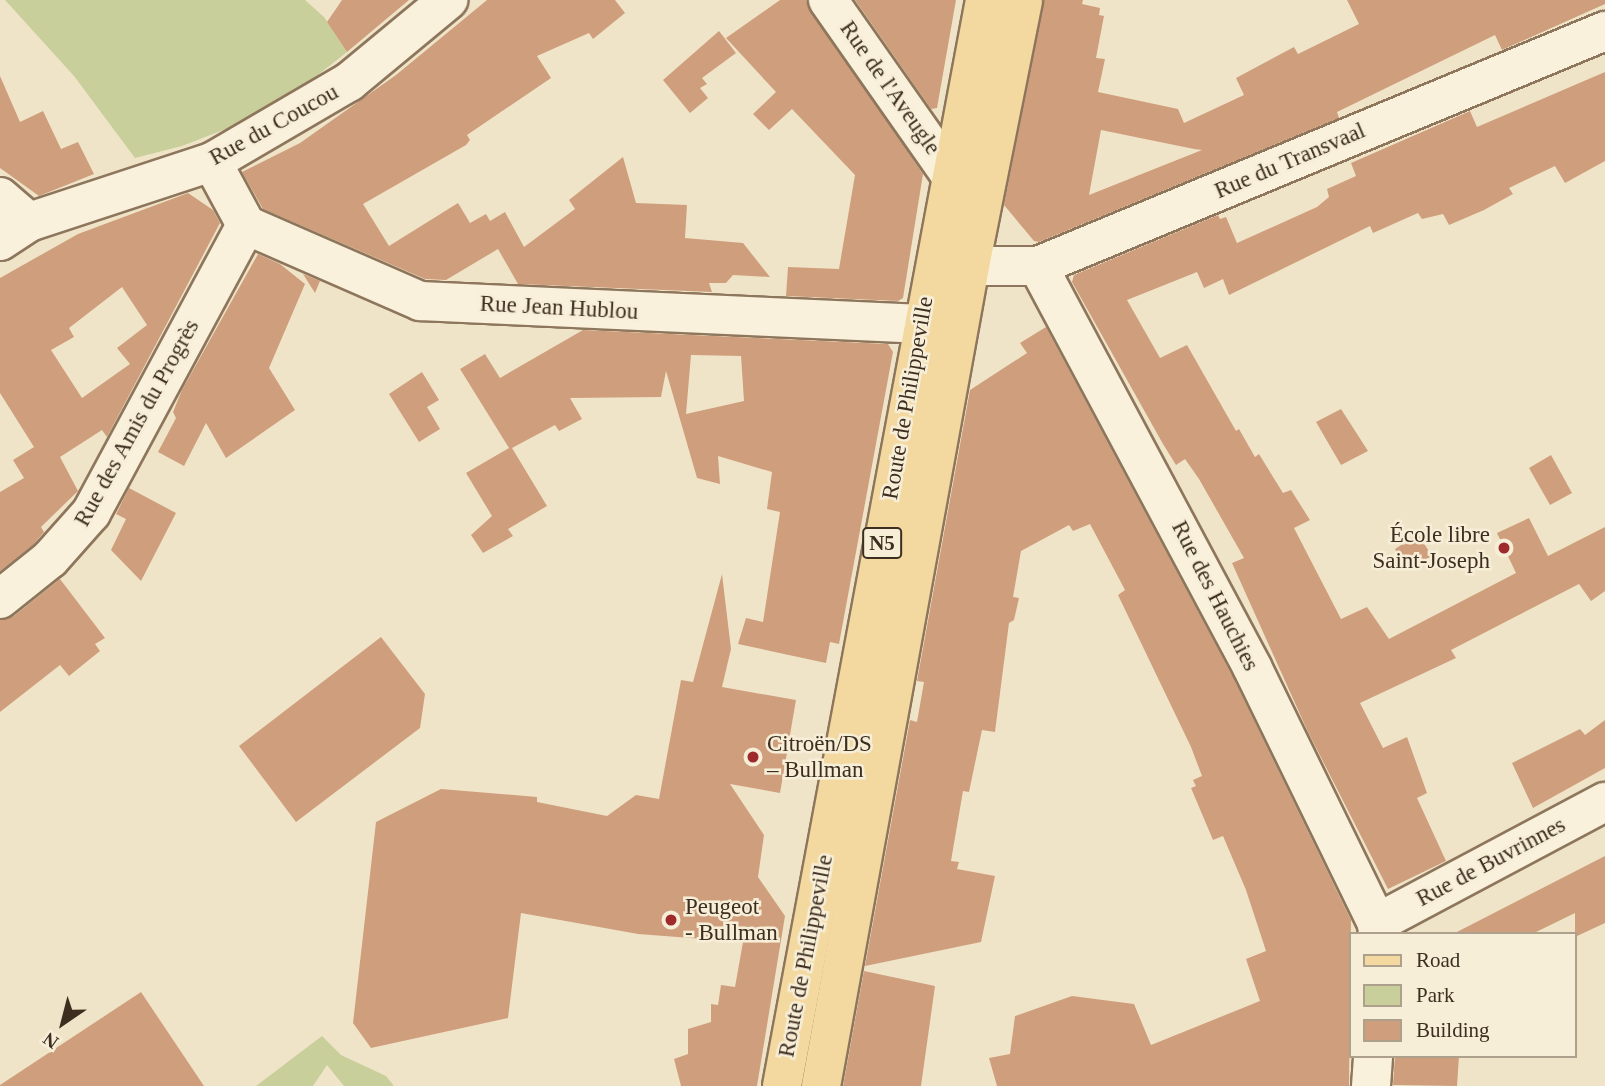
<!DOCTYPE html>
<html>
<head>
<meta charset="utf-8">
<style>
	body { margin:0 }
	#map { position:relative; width:1605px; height:1086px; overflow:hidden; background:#f0e4c8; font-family:Georgia,serif }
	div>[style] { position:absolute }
	.green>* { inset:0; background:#c9cf9b }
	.building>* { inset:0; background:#cf9f7d }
	.roads { filter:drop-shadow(2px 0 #8d765c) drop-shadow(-2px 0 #8d765c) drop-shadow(0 2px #8d765c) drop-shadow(0 -2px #8d765c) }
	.minor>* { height:38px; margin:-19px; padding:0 19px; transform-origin:19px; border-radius:19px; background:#faf1dc }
	.major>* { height:38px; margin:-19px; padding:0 19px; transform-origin:19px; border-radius:19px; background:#f3d9a0 }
	.dots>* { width:19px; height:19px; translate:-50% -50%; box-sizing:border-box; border:4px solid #f7eed8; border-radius:50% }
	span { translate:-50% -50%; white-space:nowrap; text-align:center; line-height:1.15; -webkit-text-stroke:5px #f7eed8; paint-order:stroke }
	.shield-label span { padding:2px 5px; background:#f7eed8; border:2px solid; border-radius:5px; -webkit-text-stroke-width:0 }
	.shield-label { font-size:21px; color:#3d2e20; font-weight:700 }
	.street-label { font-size:23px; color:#3d2e20 }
	.poi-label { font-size:23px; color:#3d2e20 }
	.right { translate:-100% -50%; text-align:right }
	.left { translate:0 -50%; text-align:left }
	.legend { position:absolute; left:1349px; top:932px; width:228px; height:126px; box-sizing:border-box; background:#f7eed8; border:2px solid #ada18e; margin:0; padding:9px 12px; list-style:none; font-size:21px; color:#3d2e20 }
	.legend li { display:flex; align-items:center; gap:14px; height:35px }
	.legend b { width:35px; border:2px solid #ada18e }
	.north { position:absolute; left:28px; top:988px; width:70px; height:70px; -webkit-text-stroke:5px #f7eed8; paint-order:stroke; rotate:215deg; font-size:19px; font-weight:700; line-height:28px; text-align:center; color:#3d2e20 }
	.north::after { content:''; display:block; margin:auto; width:24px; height:32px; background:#3d2e20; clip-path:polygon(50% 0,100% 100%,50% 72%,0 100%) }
</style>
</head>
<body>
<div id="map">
	<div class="green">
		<div style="clip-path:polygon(5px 0,305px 0,324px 17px,347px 52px,272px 111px,182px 146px,135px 158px,74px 76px)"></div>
		<div style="clip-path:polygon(322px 1036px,341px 1055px,386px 1076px,394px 1086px,344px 1086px,327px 1065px,313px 1086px,256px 1086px)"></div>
	</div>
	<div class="building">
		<div style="clip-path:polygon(342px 0,409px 0,347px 52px,327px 22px)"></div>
		<div style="clip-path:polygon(487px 0,615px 0,625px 13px,593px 39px,589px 33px,537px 56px,551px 78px,467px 135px,470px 140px,466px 145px,363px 204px,389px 246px,458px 203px,470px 223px,486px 214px,490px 221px,505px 212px,524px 247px,575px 209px,569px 200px,623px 157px,636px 203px,687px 205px,685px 238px,743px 243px,770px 277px,733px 275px,726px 283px,709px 283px,712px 292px,518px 284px,498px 249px,446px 280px,425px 279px,263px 209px,242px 172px,300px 143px,396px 75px)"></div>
		<div style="clip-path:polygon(780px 0,806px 0,923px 174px,903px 298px,898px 301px,786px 296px,788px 267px,839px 269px,855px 175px,792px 109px,769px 130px,753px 114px,776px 92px,726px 38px)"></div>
		<div style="clip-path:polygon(855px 0,956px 0,937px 108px,931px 109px)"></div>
		<div style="clip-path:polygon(evenodd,1044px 0,1083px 0,1082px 4px,1100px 8px,1099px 15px,1104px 16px,1096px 58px,1105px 59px,1098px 92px,1178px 109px,1184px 123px,1244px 95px,1236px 78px,1294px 47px,1298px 54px,1359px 24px,1347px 0,1605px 0,1605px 4px,1502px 50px,1495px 35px,1337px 112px,1339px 118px,1039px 242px,1034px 241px,1004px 205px,1044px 0,1101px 130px,1194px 149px,1202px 150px,1089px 195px,1101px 130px)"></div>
		<div style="clip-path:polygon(719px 31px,736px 53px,702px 78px,707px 84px,700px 88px,708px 98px,690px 113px,663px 80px)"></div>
		<div style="clip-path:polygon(1605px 72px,1605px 161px,1565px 183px,1555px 166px,1509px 188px,1513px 194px,1484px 210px,1449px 225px,1443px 214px,1422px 219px,1418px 213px,1373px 233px,1370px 226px,1229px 295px,1223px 279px,1204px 288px,1197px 272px,1127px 300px,1160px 358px,1187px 345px,1236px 431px,1239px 429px,1255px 457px,1259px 454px,1283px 493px,1291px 490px,1310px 520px,1294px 528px,1341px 619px,1367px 607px,1389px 639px,1516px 573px,1497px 533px,1529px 518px,1548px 556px,1605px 527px,1605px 591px,1591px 601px,1579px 584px,1451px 650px,1456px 658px,1360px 703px,1383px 748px,1407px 737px,1427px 793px,1417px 798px,1446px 861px,1388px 889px,1308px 732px,1232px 563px,1244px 558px,1199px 479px,1185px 459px,1176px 465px,1163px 444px,1072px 282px,1074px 275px,1218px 215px,1220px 219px,1226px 217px,1237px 243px,1317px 207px,1329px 197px,1327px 189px,1356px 176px,1351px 163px,1470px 111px,1477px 127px)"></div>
		<div style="clip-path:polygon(0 76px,20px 122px,43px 111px,61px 149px,78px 142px,94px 174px,39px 196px,0 168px)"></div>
		<div style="clip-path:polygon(evenodd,188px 193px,213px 210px,220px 223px,107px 437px,102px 430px,60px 457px,78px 491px,41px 527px,44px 532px,33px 545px,0 571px,0 492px,24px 478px,13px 460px,34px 447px,0 393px,0 278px,78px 234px,188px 193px,122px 287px,147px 325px,117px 348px,130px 364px,82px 398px,51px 350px,74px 337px,69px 328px,122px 287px)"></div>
		<div style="clip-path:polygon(258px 254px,280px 264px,305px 284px,269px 368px,295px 410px,226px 458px,206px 423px,184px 466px,158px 452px,176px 418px,173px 412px,182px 390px)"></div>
		<div style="clip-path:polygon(303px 274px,320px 281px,315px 293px)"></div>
		<div style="clip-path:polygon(1046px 327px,1233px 677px,1351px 920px,1349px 1086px,997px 1086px,989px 1058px,1010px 1054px,1015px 1016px,1072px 996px,1134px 1004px,1151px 1045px,1260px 1001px,1246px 959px,1266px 951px,1246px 890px,1223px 836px,1213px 840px,1191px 788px,1196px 786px,1193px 780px,1202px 776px,1191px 747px,1118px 595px,1125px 590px,1090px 524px,1073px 531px,1069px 525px,1021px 551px,1013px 597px,1019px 598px,1014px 620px,1009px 623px,995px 732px,982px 730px,969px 792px,963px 791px,951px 861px,959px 862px,957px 869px,995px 876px,981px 942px,865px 966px,910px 720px,917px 722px,924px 682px,917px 681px,970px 390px,1027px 353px,1020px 343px)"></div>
		<div style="clip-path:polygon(evenodd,583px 330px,888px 344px,893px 352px,839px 644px,830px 642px,826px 663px,738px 644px,746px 618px,763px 622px,780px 512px,767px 509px,772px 472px,718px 456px,720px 484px,697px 478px,666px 371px,661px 397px,570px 398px,582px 419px,559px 431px,555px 425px,512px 448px,547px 506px,508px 529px,513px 536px,483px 553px,471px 535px,492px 516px,466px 473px,509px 448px,460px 369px,485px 354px,500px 378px,583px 330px,691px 355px,741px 356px,744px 401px,686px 414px,691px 355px)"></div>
		<div style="clip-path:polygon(422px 372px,439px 400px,427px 407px,440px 429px,419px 442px,389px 394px)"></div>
		<div style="clip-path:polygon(1341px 409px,1368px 451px,1341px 465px,1316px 422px)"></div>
		<div style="clip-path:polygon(1551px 455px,1572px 493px,1550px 505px,1529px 468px)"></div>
		<div style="clip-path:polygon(129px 488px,176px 513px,141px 581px,111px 550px,126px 519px,116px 514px)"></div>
		<div style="clip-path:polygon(1418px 534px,1432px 556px,1407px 570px,1395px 549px)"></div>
		<div style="clip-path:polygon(722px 574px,731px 649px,722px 687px,796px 700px,780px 793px,730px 784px,764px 835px,758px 877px,785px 916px,757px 1086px,681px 1086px,674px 1059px,688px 1054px,688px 1029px,711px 1022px,711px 1004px,718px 1005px,721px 985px,735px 987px,743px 942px,638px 934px,521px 913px,508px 1018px,371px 1048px,353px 1023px,376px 822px,441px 789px,537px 797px,537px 802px,607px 816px,636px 795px,659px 799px,681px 680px,693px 682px)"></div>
		<div style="clip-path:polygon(60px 579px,105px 638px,95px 644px,100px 651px,69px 676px,60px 665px,0 712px,0 620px,14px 616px)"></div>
		<div style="clip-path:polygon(381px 637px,425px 694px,420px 728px,296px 822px,239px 746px)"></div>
		<div style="clip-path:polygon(1605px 720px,1605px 768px,1533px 808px,1512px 763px,1580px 729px,1585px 735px)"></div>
		<div style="clip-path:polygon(1605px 856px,1605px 923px,1575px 937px,1575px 913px,1532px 934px,1453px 934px)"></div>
		<div style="clip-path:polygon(864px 971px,935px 986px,921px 1086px,843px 1086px)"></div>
		<div style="clip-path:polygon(141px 992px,204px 1086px,0 1086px,0 1085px)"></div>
		<div style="clip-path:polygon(1395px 1056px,1459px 1056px,1457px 1086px,1393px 1085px)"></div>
	</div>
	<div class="roads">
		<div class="minor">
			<div style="left:828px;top:0;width:216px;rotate:55deg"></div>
			<div style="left:212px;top:162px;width:72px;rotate:61.6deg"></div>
			<div style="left:246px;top:225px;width:190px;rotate:23.6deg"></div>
			<div style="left:420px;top:301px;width:502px;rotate:2.63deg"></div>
			<div style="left:921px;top:324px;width:37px;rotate:19deg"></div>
			<div style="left:0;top:197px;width:38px;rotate:41deg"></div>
			<div style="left:0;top:241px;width:35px;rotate:-33deg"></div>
			<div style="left:29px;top:222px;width:193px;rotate:-18.2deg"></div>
			<div style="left:212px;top:162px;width:159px;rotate:-30.3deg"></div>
			<div style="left:349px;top:82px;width:129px;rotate:-39.6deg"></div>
			<div style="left:939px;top:260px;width:32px;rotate:11deg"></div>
			<div style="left:970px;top:266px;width:68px"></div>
			<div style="left:1038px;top:266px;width:614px;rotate:-22.51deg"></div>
			<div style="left:1038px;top:266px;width:455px;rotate:61.9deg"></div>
			<div style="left:1252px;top:667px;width:285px;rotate:64deg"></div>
			<div style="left:1377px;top:923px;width:11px;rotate:85deg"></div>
			<div style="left:0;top:599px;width:64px;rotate:-38.7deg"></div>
			<div style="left:50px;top:559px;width:62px;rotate:-48.3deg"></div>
			<div style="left:91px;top:513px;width:327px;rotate:-61.7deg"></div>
			<div style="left:1377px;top:923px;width:258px;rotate:-28deg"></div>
			<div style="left:1371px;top:1086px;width:30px;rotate:-86deg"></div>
		</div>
		<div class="major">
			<div style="left:782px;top:1086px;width:1105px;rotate:-79.41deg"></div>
			<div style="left:821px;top:1086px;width:833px;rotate:-79.7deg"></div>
			<div style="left:970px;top:266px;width:271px;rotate:-78.7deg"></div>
		</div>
	</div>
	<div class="dots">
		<div style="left:1504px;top:548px;background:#9e2a2b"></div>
		<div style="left:753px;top:757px;background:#9e2a2b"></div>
		<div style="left:671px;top:920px;background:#9e2a2b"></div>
	</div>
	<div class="shield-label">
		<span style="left:882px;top:543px">N5</span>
	</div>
	<div class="street-label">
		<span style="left:890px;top:88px;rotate:55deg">Rue de l'Aveugle</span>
		<span style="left:274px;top:125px;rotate:-29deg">Rue du Coucou</span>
		<span style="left:1290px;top:161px;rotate:-23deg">Rue du Transvaal</span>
		<span style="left:559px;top:308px;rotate:3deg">Rue Jean Hublou</span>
		<span style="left:908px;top:398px;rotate:-80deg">Route de Philippeville</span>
		<span style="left:137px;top:423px;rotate:-61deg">Rue des Amis du Progrès</span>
		<span style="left:1215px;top:596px;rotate:63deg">Rue des Hauchies</span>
		<span style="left:1491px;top:862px;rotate:-28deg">Rue de Buvrinnes</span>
		<span style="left:806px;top:956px;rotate:-79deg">Route de Philippeville</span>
	</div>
	<div class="poi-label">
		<span class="right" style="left:1490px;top:548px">École libre<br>Saint-Joseph</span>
		<span class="left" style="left:767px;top:757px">Citroën/DS<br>– Bullman</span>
		<span class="left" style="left:685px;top:920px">Peugeot<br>- Bullman</span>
	</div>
	<ul class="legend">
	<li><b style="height:9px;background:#f3d9a0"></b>Road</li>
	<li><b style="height:19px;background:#c9cf9b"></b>Park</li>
	<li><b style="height:19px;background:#cf9f7d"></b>Building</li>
	</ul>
	<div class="north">N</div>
</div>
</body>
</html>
